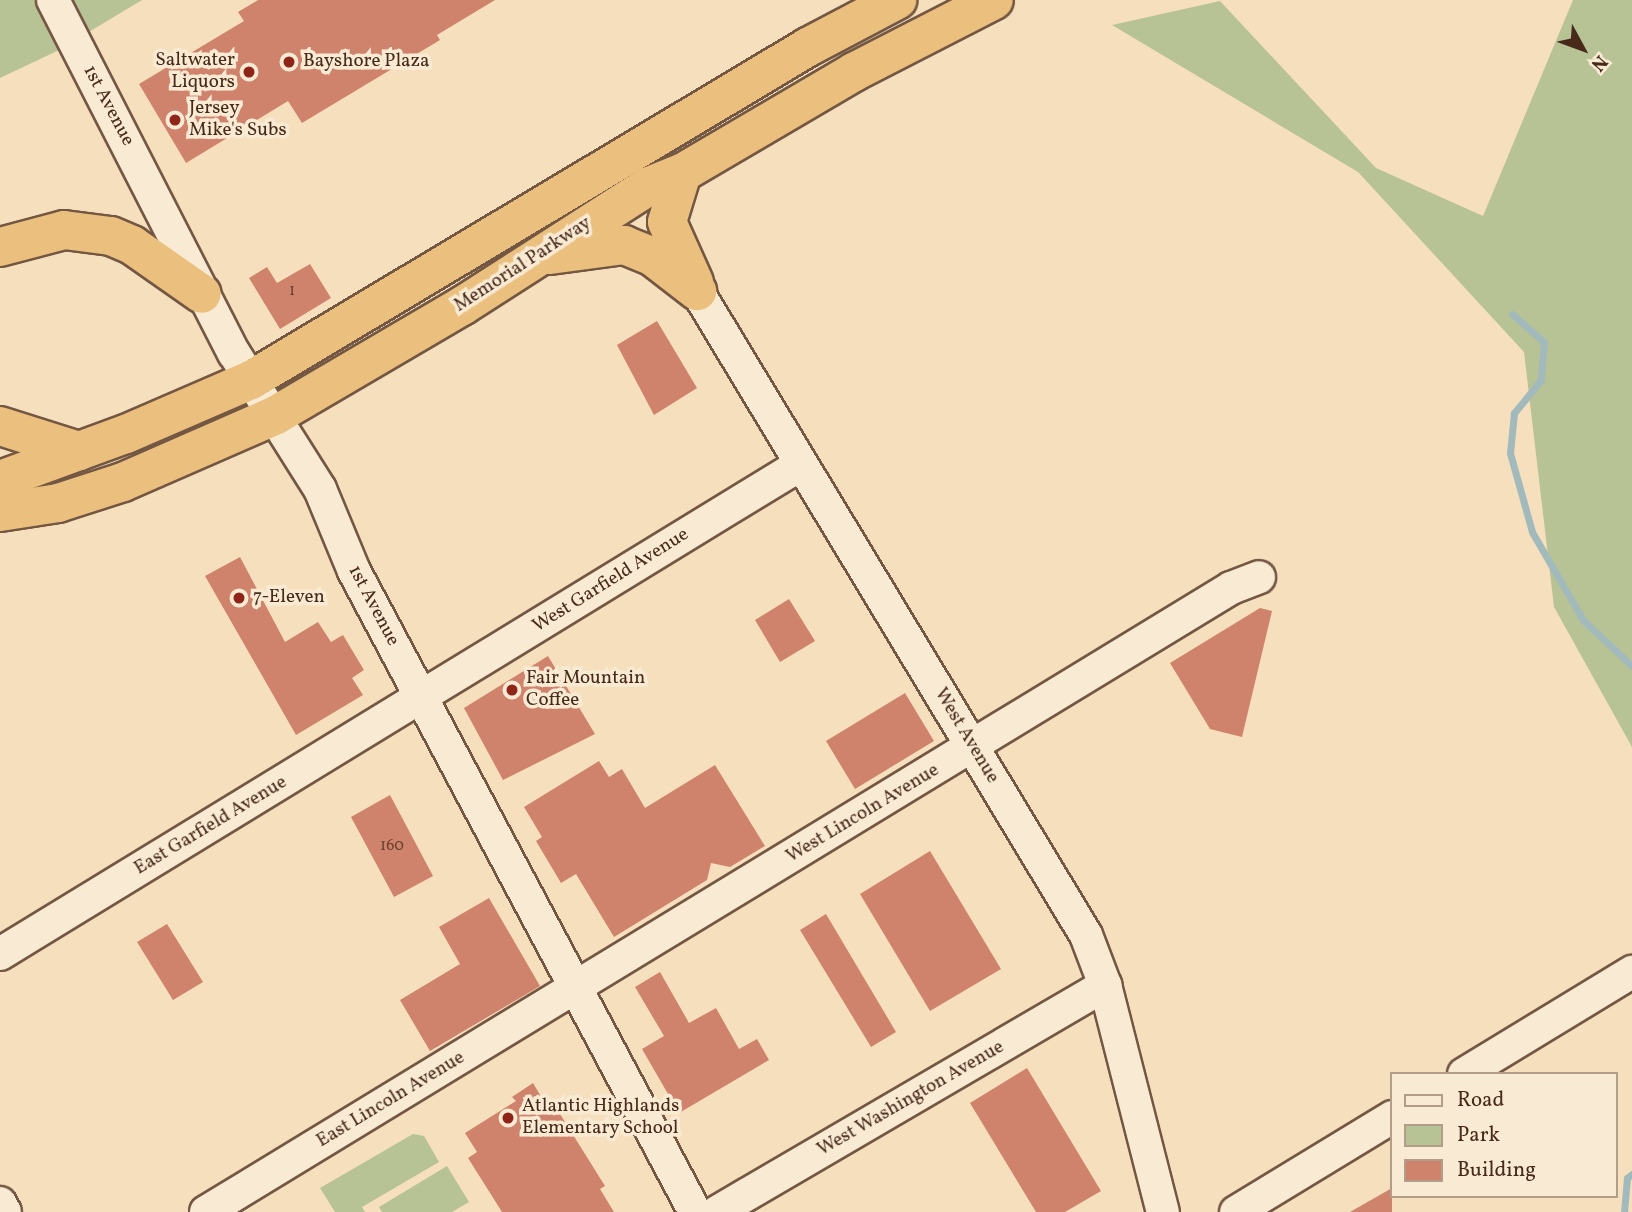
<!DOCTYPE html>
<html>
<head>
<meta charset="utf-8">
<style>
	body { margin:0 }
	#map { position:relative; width:1632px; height:1212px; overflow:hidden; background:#f6dfbd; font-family:Vollkorn,serif }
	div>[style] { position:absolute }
	.green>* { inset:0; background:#b7c395 }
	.stream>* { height:7px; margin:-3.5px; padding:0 3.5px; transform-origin:3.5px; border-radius:3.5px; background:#a2babc }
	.building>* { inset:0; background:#cf836c }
	.roads { filter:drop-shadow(2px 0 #735743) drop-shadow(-2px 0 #735743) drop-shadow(0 2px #735743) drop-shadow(0 -2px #735743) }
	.minor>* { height:32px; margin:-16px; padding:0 16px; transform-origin:16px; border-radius:16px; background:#f9ead4 }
	.highway>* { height:38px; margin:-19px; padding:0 19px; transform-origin:19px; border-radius:19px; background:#ebc07e }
	.dots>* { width:19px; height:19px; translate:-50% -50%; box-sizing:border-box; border:4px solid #f9ead4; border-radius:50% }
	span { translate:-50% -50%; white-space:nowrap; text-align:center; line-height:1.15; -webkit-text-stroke:7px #f9ead4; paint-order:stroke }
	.number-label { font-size:16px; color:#69402e }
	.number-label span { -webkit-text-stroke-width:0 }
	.poi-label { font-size:19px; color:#472a1a }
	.right { translate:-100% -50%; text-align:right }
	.left { translate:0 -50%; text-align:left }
	.street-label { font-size:19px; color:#472a1a }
	.legend { position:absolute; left:1390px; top:1072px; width:228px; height:126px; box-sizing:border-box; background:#f9ead4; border:2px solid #b29d8a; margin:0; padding:9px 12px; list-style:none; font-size:21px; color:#472a1a }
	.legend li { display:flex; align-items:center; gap:14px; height:35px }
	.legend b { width:35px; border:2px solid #b29d8a }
	.north { position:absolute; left:1548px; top:14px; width:70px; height:70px; -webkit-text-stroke:5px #f9ead4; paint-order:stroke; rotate:131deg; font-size:19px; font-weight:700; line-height:28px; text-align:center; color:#472a1a }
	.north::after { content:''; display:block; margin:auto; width:24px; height:32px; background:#472a1a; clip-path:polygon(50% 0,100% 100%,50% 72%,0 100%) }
</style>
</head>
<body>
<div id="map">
	<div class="green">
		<div style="clip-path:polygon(0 0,142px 0,57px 51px,0 78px)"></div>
		<div style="clip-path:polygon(1573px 0,1632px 0,1632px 747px,1554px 607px,1524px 352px,1358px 172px,1112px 25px,1220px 1px,1376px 168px,1483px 216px)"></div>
		<div style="clip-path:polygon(413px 1134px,424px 1136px,439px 1162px,362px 1207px,365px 1212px,335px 1212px,320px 1188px)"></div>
		<div style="clip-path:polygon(447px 1166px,469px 1202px,452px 1212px,382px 1212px,379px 1207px)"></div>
	</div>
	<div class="stream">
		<div style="left:1512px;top:314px;width:43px;rotate:41.2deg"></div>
		<div style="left:1544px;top:342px;width:38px;rotate:95deg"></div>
		<div style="left:1541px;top:380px;width:43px;rotate:129.3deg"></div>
		<div style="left:1514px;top:413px;width:40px;rotate:95.7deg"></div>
		<div style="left:1510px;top:453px;width:82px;rotate:74.4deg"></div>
		<div style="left:1532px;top:532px;width:102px;rotate:59.9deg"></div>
		<div style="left:1583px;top:620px;width:67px;rotate:43.2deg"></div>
		<div style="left:1624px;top:1212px;width:34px;rotate:-85deg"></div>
		<div style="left:1627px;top:1178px;width:6px;rotate:-39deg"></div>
	</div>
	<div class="building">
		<div style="clip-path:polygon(258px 0,495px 0,437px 35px,440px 40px,302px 123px,288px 101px,186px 163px,139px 84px,244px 21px,238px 12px)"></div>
		<div style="clip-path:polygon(310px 264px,331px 298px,280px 329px,249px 278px,267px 267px,277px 283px)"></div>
		<div style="clip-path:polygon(657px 321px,697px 388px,654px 415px,617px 345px)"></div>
		<div style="clip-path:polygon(240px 557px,285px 642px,318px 622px,331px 642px,343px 635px,364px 670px,352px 678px,363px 695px,296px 735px,205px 576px)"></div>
		<div style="clip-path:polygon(789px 599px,815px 641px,780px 662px,755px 620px)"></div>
		<div style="clip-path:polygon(1260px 608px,1272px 611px,1242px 737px,1210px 729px,1170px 663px)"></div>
		<div style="clip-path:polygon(548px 656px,595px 734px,503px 780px,464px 708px)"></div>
		<div style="clip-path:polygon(905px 693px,934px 741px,855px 789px,826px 741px)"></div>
		<div style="clip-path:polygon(599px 761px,609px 777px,622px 769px,645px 808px,715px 765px,765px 846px,730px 867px,711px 863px,707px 880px,614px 937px,576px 874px,561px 883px,536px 841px,542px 837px,524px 807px)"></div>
		<div style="clip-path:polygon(390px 795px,433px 876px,394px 897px,351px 817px)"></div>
		<div style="clip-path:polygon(930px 851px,1001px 969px,930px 1011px,860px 894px)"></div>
		<div style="clip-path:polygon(489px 898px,540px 986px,430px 1051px,400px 1000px,460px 964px,439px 927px)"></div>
		<div style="clip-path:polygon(826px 914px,896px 1032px,871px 1047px,800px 930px)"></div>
		<div style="clip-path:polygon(167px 924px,203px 982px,173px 1000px,137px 942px)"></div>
		<div style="clip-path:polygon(660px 972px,689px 1023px,716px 1008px,739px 1049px,757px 1039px,769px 1060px,679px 1113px,642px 1049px,664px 1036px,635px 987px)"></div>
		<div style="clip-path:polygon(1027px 1068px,1101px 1191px,1065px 1212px,1036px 1212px,970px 1103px)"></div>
		<div style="clip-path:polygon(533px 1083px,549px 1110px,555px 1106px,605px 1186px,600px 1189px,614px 1212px,502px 1212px,468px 1158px,477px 1152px,465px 1133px,516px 1101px,512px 1097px)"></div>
		<div style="clip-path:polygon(1392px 1188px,1392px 1212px,1350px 1212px)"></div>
	</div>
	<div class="roads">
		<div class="minor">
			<div style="left:53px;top:0;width:397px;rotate:62.9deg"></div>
			<div style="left:234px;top:353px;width:161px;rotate:57.7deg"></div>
			<div style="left:320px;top:489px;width:89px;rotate:67.5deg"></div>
			<div style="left:354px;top:571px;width:726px;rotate:61.99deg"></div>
			<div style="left:697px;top:291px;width:752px;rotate:58.87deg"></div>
			<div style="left:1086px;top:935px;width:53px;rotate:69.2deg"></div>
			<div style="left:1105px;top:985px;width:234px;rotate:75.7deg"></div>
			<div style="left:0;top:954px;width:938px;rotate:-31.44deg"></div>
			<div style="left:1464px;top:1074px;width:197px;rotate:-31.3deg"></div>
			<div style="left:0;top:1203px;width:10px;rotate:61deg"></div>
			<div style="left:206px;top:1212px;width:1200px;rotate:-31.33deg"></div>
			<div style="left:1231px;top:588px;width:30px;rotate:-21deg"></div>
			<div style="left:717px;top:1212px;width:450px;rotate:-30.3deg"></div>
			<div style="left:1236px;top:1212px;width:183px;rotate:-31.3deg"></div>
		</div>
		<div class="highway">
			<div style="left:682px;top:173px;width:51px;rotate:107deg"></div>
			<div style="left:667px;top:222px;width:66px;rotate:65.8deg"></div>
			<div style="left:0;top:247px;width:66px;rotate:-14.9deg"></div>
			<div style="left:64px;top:230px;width:47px;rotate:7.3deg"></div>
			<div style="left:111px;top:236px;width:23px;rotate:23deg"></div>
			<div style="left:132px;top:245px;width:85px;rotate:35deg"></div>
			<div style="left:550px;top:255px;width:75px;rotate:-7.7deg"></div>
			<div style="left:624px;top:245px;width:31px;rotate:22deg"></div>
			<div style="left:653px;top:257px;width:56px;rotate:37.7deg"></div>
			<div style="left:0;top:426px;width:83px;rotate:17.6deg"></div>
			<div style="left:0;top:480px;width:134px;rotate:-20.1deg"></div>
			<div style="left:126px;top:434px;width:136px;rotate:-23.4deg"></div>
			<div style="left:251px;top:380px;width:649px;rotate:-30.87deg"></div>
			<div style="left:808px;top:47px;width:101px;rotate:-27.8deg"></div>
			<div style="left:0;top:512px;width:59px;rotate:-8.8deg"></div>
			<div style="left:58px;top:503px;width:68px;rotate:-17.9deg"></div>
			<div style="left:123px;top:482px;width:167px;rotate:-23.6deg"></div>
			<div style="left:276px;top:415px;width:216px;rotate:-30.4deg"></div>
			<div style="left:462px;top:306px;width:222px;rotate:-32.7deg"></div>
			<div style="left:649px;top:186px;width:35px;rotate:-22deg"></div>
			<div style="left:682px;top:173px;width:199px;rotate:-30.4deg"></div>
			<div style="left:854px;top:72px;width:157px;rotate:-27.2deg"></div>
		</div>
	</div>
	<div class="dots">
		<div style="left:289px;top:62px;background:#8f2418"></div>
		<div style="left:249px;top:72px;background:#8f2418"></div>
		<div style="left:175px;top:120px;background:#8f2418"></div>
		<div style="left:239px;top:598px;background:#8f2418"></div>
		<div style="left:512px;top:690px;background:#8f2418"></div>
		<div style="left:508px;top:1118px;background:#8f2418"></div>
	</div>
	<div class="number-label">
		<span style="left:292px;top:291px">1</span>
		<span style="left:392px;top:846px">160</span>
	</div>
	<div class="poi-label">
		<span class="right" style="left:235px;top:72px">Saltwater<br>Liquors</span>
		<span class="left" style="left:303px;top:62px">Bayshore Plaza</span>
		<span class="left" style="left:189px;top:120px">Jersey<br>Mike's Subs</span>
		<span class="left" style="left:253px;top:598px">7-Eleven</span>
		<span class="left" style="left:526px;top:690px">Fair Mountain<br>Coffee</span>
		<span class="left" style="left:522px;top:1118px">Atlantic Highlands<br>Elementary School</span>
	</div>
	<div class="street-label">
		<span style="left:108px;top:106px;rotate:62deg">1st Avenue</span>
		<span style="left:523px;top:265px;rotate:-33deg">Memorial Parkway</span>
		<span style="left:611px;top:581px;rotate:-32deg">West Garfield Avenue</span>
		<span style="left:373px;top:606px;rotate:62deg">1st Avenue</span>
		<span style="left:966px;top:736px;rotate:59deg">West Avenue</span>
		<span style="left:863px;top:814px;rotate:-31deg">West Lincoln Avenue</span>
		<span style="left:211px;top:826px;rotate:-31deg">East Garfield Avenue</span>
		<span style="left:911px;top:1099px;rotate:-30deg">West Washington Avenue</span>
		<span style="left:391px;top:1100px;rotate:-31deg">East Lincoln Avenue</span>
	</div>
	<ul class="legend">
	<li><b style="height:9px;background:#f9ead4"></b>Road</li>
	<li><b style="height:19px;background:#b7c395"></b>Park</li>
	<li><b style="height:19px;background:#cf836c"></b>Building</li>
	</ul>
	<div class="north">N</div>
</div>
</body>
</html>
